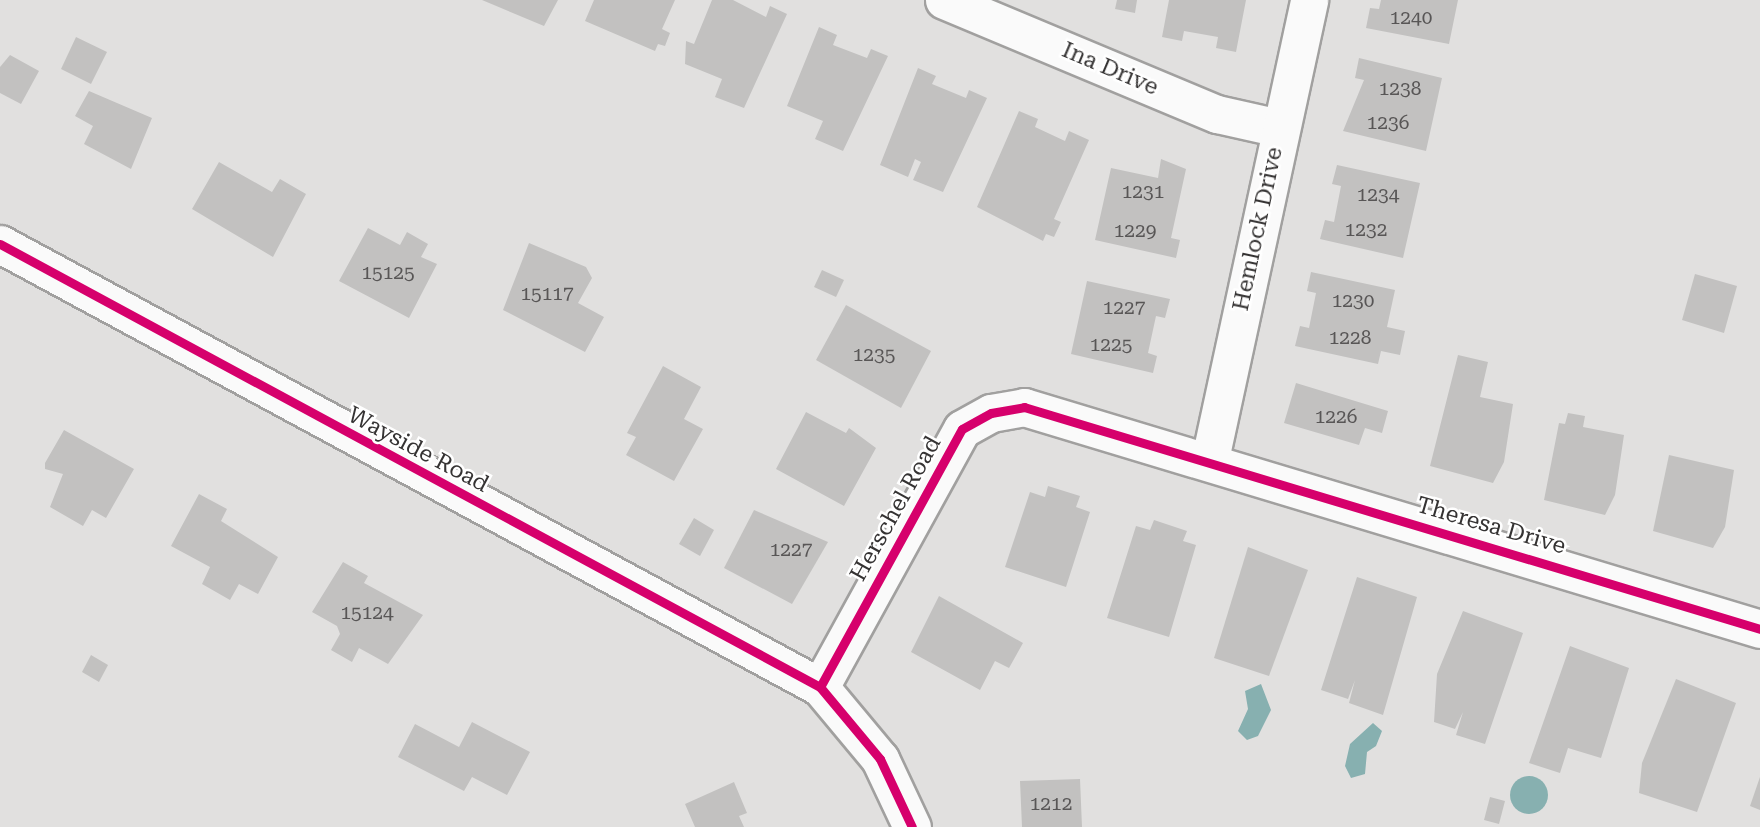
<!DOCTYPE html>
<html>
<head>
<meta charset="utf-8">
<style>
	body { margin:0 }
	#map { position:relative; width:1760px; height:827px; overflow:hidden; background:#e1e0df; font-family:"Roboto Serif",serif }
	div>[style] { position:absolute }
	.water>* { inset:0; background:#87b0b0 }
	.round { border-radius:50% }
	.building>* { inset:0; background:#c2c1c0 }
	.roads { filter:drop-shadow(2px 0 #a1a09f) drop-shadow(-2px 0 #a1a09f) drop-shadow(0 2px #a1a09f) drop-shadow(0 -2px #a1a09f) }
	.minor>* { height:37px; margin:-18.5px; padding:0 18.5px; transform-origin:18.5px; border-radius:18.5px; background:#fafafa }
	.cycleway>* { height:9px; margin:-4.5px; padding:0 4.5px; transform-origin:4.5px; border-radius:4.5px; background:#d6006c }
	span { translate:-50% -50%; white-space:nowrap; text-align:center; line-height:1.15; -webkit-text-stroke:5px #fff; paint-order:stroke }
	.number-label { font-size:19px; color:#585656 }
	.number-label span { -webkit-text-stroke-width:0 }
	.street-label { font-size:23px; color:#353333 }
</style>
</head>
<body>
<div id="map">
	<div class="water">
		<div style="clip-path:polygon(1261px 684px,1271px 710px,1258px 736px,1247px 740px,1238px 731px,1248px 709px,1245px 691px)"></div>
		<div style="clip-path:polygon(1373px 723px,1382px 731px,1376px 746px,1367px 752px,1365px 774px,1351px 778px,1345px 766px,1350px 744px)"></div>
		<div class="round" style="left:1510px;top:776px;width:38px;height:38px"></div>
	</div>
	<div class="building">
		<div style="clip-path:polygon(482px 0,558px 0,544px 26px)"></div>
		<div style="clip-path:polygon(594px 0,675px 0,662px 29px,670px 33px,665px 46px,658px 44px,655px 51px,585px 21px)"></div>
		<div style="clip-path:polygon(712px 0,733px 0,766px 17px,770px 6px,787px 14px,744px 108px,715px 97px,722px 79px,685px 64px,686px 41px,694px 44px)"></div>
		<div style="clip-path:polygon(1117px 0,1137px 0,1135px 13px,1115px 9px)"></div>
		<div style="clip-path:polygon(1169px 0,1246px 0,1236px 52px,1216px 48px,1218px 37px,1184px 31px,1182px 41px,1162px 37px)"></div>
		<div style="clip-path:polygon(1381px 0,1458px 0,1449px 44px,1366px 28px,1370px 8px,1379px 9px)"></div>
		<div style="clip-path:polygon(819px 27px,837px 35px,833px 45px,867px 58px,871px 49px,888px 56px,843px 151px,815px 139px,823px 121px,787px 106px)"></div>
		<div style="clip-path:polygon(76px 37px,107px 52px,91px 84px,61px 69px)"></div>
		<div style="clip-path:polygon(10px 55px,39px 71px,21px 104px,0 93px,0 67px)"></div>
		<div style="clip-path:polygon(1359px 58px,1442px 78px,1426px 151px,1343px 131px,1364px 80px,1355px 78px)"></div>
		<div style="clip-path:polygon(918px 68px,936px 76px,932px 84px,966px 98px,969px 90px,987px 98px,943px 192px,913px 180px,921px 162px,915px 159px,908px 177px,880px 165px)"></div>
		<div style="clip-path:polygon(89px 91px,152px 118px,131px 169px,84px 144px,93px 126px,75px 116px)"></div>
		<div style="clip-path:polygon(1019px 111px,1038px 119px,1035px 127px,1065px 141px,1069px 131px,1089px 140px,1054px 219px,1061px 222px,1054px 237px,1046px 234px,1043px 241px,977px 207px)"></div>
		<div style="clip-path:polygon(1161px 159px,1186px 169px,1171px 238px,1180px 240px,1176px 258px,1095px 240px,1111px 168px,1158px 178px)"></div>
		<div style="clip-path:polygon(219px 162px,272px 192px,280px 179px,306px 194px,273px 257px,192px 209px)"></div>
		<div style="clip-path:polygon(1337px 165px,1420px 183px,1403px 258px,1320px 239px,1325px 220px,1334px 222px,1341px 186px,1332px 184px)"></div>
		<div style="clip-path:polygon(368px 228px,400px 245px,407px 232px,428px 244px,421px 257px,437px 264px,409px 318px,339px 281px)"></div>
		<div style="clip-path:polygon(529px 243px,586px 267px,592px 278px,578px 303px,604px 317px,585px 352px,503px 310px)"></div>
		<div style="clip-path:polygon(822px 270px,844px 280px,836px 297px,814px 287px)"></div>
		<div style="clip-path:polygon(1311px 272px,1395px 290px,1387px 327px,1405px 331px,1400px 355px,1381px 351px,1378px 364px,1295px 346px,1300px 326px,1309px 328px,1316px 293px,1307px 291px)"></div>
		<div style="clip-path:polygon(1695px 274px,1737px 286px,1724px 333px,1682px 320px)"></div>
		<div style="clip-path:polygon(1087px 281px,1170px 299px,1165px 318px,1156px 316px,1148px 353px,1157px 356px,1153px 373px,1071px 354px)"></div>
		<div style="clip-path:polygon(846px 305px,931px 351px,901px 408px,816px 360px)"></div>
		<div style="clip-path:polygon(1458px 355px,1488px 362px,1480px 397px,1513px 404px,1504px 462px,1493px 483px,1430px 466px)"></div>
		<div style="clip-path:polygon(663px 366px,701px 387px,684px 419px,703px 429px,674px 481px,626px 455px,636px 437px,627px 433px)"></div>
		<div style="clip-path:polygon(1296px 383px,1388px 411px,1382px 433px,1365px 428px,1359px 445px,1284px 423px)"></div>
		<div style="clip-path:polygon(806px 412px,846px 433px,849px 428px,876px 448px,844px 506px,776px 469px)"></div>
		<div style="clip-path:polygon(1568px 413px,1585px 416px,1583px 427px,1624px 435px,1615px 495px,1605px 515px,1544px 500px,1559px 423px,1565px 424px)"></div>
		<div style="clip-path:polygon(64px 430px,134px 469px,106px 518px,92px 510px,83px 526px,50px 507px,63px 474px,45px 469px,45px 463px)"></div>
		<div style="clip-path:polygon(1669px 455px,1734px 470px,1725px 527px,1713px 548px,1653px 531px)"></div>
		<div style="clip-path:polygon(1048px 486px,1080px 496px,1076px 507px,1090px 512px,1066px 587px,1005px 567px,1030px 492px,1045px 497px)"></div>
		<div style="clip-path:polygon(199px 494px,227px 509px,221px 521px,278px 557px,258px 594px,239px 584px,230px 600px,202px 584px,210px 567px,171px 546px)"></div>
		<div style="clip-path:polygon(754px 510px,828px 542px,792px 604px,724px 568px)"></div>
		<div style="clip-path:polygon(694px 518px,714px 530px,700px 556px,679px 544px)"></div>
		<div style="clip-path:polygon(1154px 520px,1187px 531px,1183px 541px,1196px 545px,1169px 637px,1107px 618px,1136px 526px,1150px 530px)"></div>
		<div style="clip-path:polygon(1248px 547px,1308px 570px,1269px 676px,1214px 658px)"></div>
		<div style="clip-path:polygon(343px 562px,368px 576px,364px 583px,423px 615px,388px 664px,359px 648px,352px 662px,331px 650px,340px 634px,337px 626px,312px 612px)"></div>
		<div style="clip-path:polygon(1357px 577px,1417px 597px,1383px 715px,1349px 703px,1355px 680px,1348px 699px,1321px 690px)"></div>
		<div style="clip-path:polygon(939px 596px,1023px 643px,1009px 668px,995px 661px,980px 690px,911px 652px)"></div>
		<div style="clip-path:polygon(1463px 611px,1523px 633px,1485px 744px,1456px 735px,1463px 712px,1455px 729px,1434px 722px,1437px 674px)"></div>
		<div style="clip-path:polygon(1570px 646px,1629px 668px,1601px 758px,1568px 748px,1560px 773px,1529px 763px)"></div>
		<div style="clip-path:polygon(91px 655px,108px 665px,99px 682px,82px 672px)"></div>
		<div style="clip-path:polygon(1676px 679px,1736px 703px,1697px 812px,1639px 793px,1642px 763px)"></div>
		<div style="clip-path:polygon(472px 722px,530px 752px,507px 795px,472px 777px,464px 791px,398px 757px,415px 724px,459px 747px)"></div>
		<div style="clip-path:polygon(1760px 777px,1760px 810px,1750px 806px)"></div>
		<div style="clip-path:polygon(1080px 779px,1082px 827px,1022px 827px,1020px 781px)"></div>
		<div style="clip-path:polygon(734px 782px,747px 813px,739px 816px,744px 827px,695px 827px,685px 804px)"></div>
		<div style="clip-path:polygon(1490px 797px,1505px 801px,1499px 824px,1484px 820px)"></div>
	</div>
	<div class="roads">
		<div class="minor">
			<div style="left:944px;top:0;width:296px;rotate:22.7deg"></div>
			<div style="left:1217px;top:114px;width:64px;rotate:12.7deg"></div>
			<div style="left:0;top:244px;width:932px;rotate:28.38deg"></div>
			<div style="left:820px;top:687px;width:94px;rotate:50.2deg"></div>
			<div style="left:880px;top:759px;width:75px;rotate:64.8deg"></div>
			<div style="left:1210px;top:459px;width:470px;rotate:-77.8deg"></div>
			<div style="left:820px;top:687px;width:294px;rotate:-61.2deg"></div>
			<div style="left:962px;top:429px;width:33px;rotate:-29deg"></div>
			<div style="left:991px;top:413px;width:34px;rotate:-10deg"></div>
			<div style="left:1024px;top:407px;width:769px;rotate:16.78deg"></div>
		</div>
	</div>
	<div class="cycleway">
		<div style="left:0;top:244px;width:932px;rotate:28.38deg"></div>
		<div style="left:820px;top:687px;width:94px;rotate:50.2deg"></div>
		<div style="left:880px;top:759px;width:75px;rotate:64.8deg"></div>
		<div style="left:820px;top:687px;width:294px;rotate:-61.2deg"></div>
		<div style="left:962px;top:429px;width:33px;rotate:-29deg"></div>
		<div style="left:991px;top:413px;width:34px;rotate:-10deg"></div>
		<div style="left:1024px;top:407px;width:769px;rotate:16.78deg"></div>
	</div>
	<div class="number-label">
		<span style="left:1411px;top:18px">1240</span>
		<span style="left:1400px;top:89px">1238</span>
		<span style="left:1388px;top:123px">1236</span>
		<span style="left:1143px;top:192px">1231</span>
		<span style="left:1378px;top:195px">1234</span>
		<span style="left:1366px;top:230px">1232</span>
		<span style="left:1135px;top:231px">1229</span>
		<span style="left:388px;top:273px">15125</span>
		<span style="left:547px;top:294px">15117</span>
		<span style="left:1353px;top:301px">1230</span>
		<span style="left:1124px;top:308px">1227</span>
		<span style="left:1350px;top:338px">1228</span>
		<span style="left:1111px;top:345px">1225</span>
		<span style="left:874px;top:355px">1235</span>
		<span style="left:1336px;top:417px">1226</span>
		<span style="left:791px;top:550px">1227</span>
		<span style="left:367px;top:613px">15124</span>
		<span style="left:1051px;top:804px">1212</span>
	</div>
	<div class="street-label">
		<span style="left:1110px;top:69px;rotate:23deg">Ina Drive</span>
		<span style="left:1258px;top:229px;rotate:-78deg">Hemlock Drive</span>
		<span style="left:418px;top:450px;rotate:28deg">Wayside Road</span>
		<span style="left:896px;top:509px;rotate:-61deg">Herschel Road</span>
		<span style="left:1491px;top:526px;rotate:16deg">Theresa Drive</span>
	</div>
</div>
</body>
</html>
